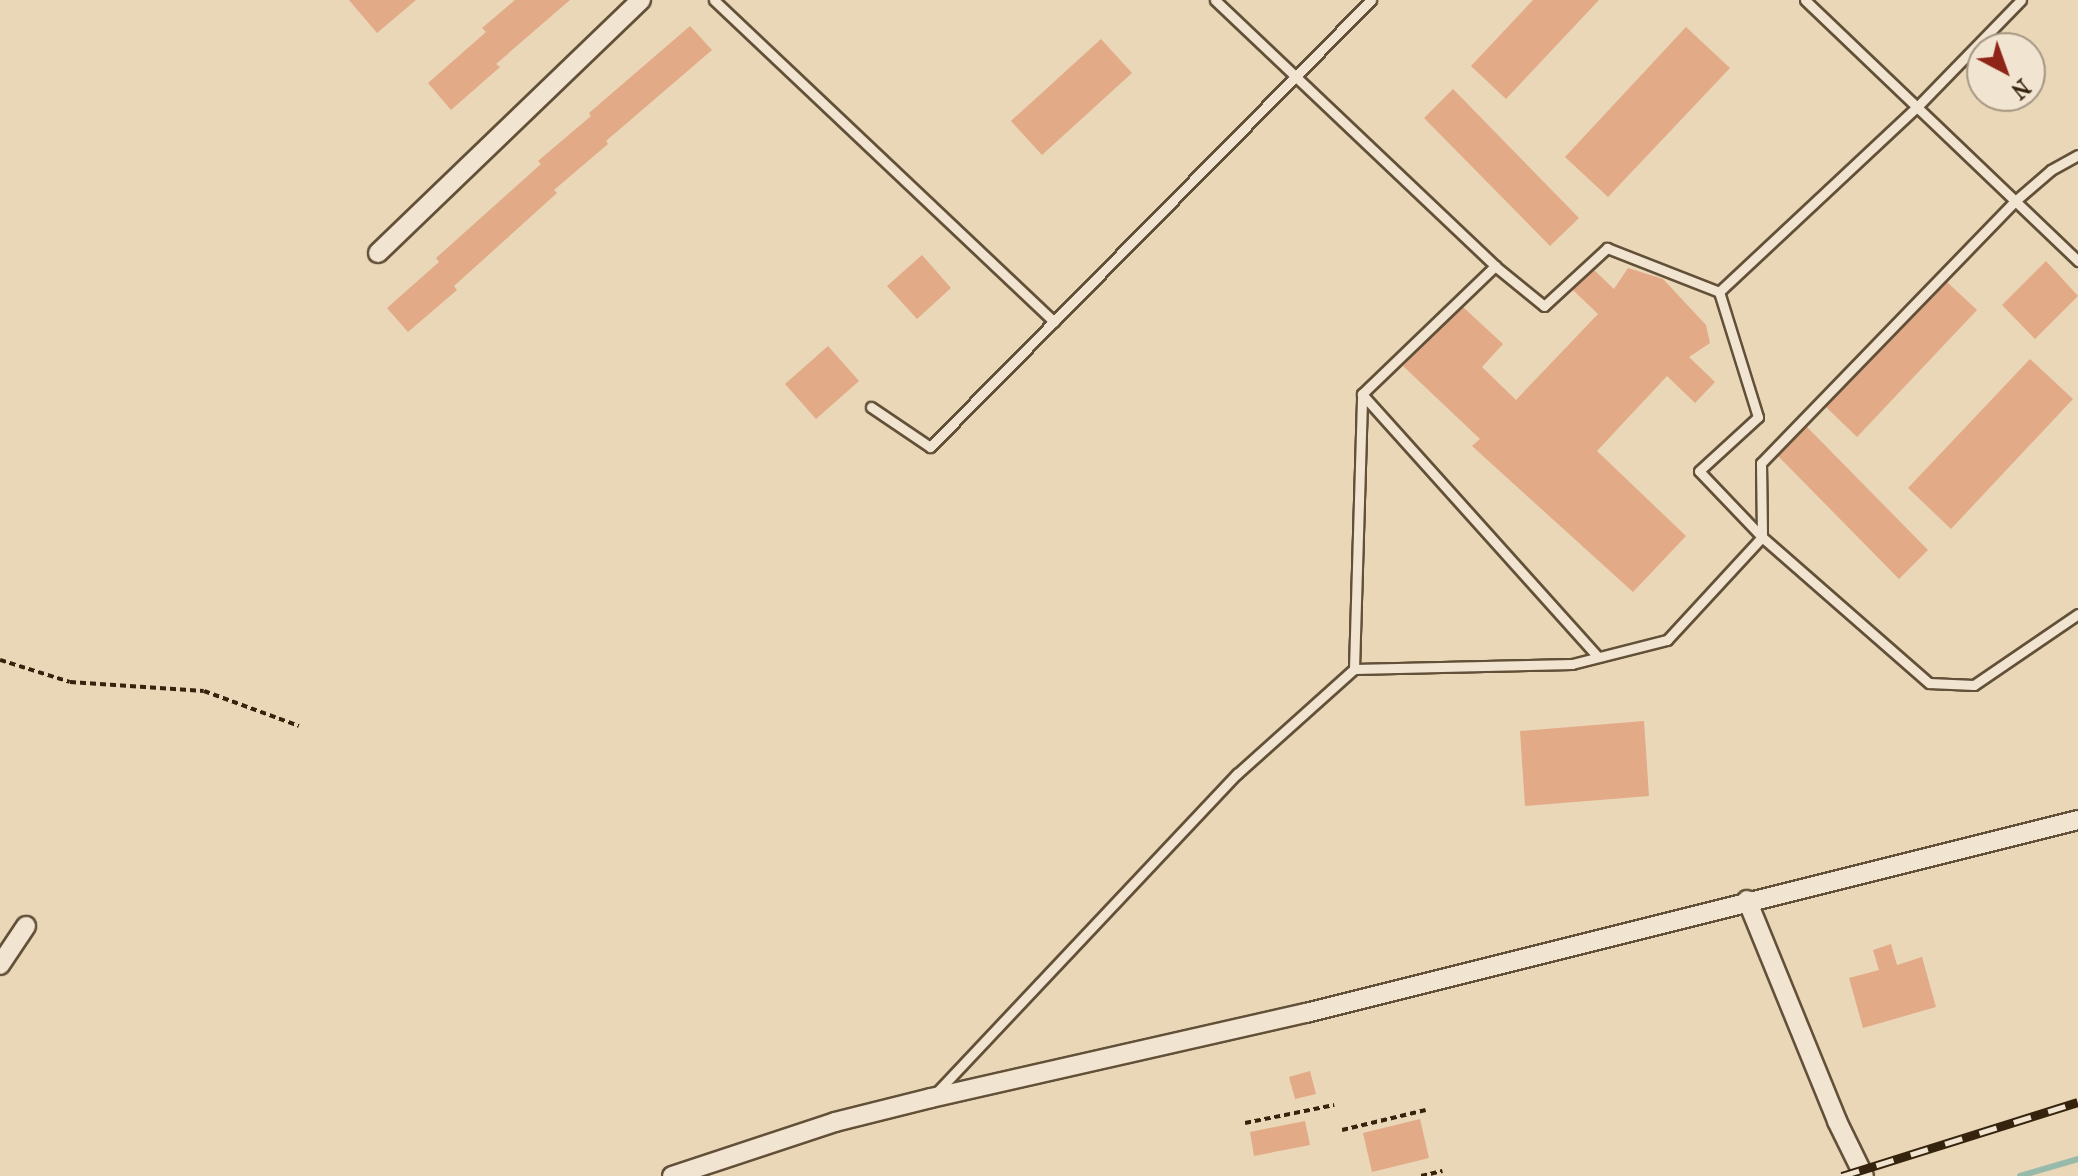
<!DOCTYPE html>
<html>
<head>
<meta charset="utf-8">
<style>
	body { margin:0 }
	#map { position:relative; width:2078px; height:1176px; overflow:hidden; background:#ead7b8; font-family:"IM FELL French Canon",serif }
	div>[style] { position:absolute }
	.stream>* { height:6px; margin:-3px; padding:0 3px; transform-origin:3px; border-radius:3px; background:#98baab }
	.building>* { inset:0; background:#e2aa87 }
	.path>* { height:4px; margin-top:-2px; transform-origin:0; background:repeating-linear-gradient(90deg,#36230d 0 6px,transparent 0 10px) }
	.roads { filter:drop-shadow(2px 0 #635038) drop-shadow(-2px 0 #635038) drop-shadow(0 2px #635038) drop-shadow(0 -2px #635038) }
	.service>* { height:9px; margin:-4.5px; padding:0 4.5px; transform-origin:4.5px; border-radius:4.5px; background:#f1e5d1 }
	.minor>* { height:18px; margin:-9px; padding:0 9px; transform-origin:9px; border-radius:9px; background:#f1e5d1 }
	.rail>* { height:9px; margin-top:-4.5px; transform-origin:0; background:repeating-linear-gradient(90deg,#f1e5d1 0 18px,#36230d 0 36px); box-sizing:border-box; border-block:2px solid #36230d }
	span { translate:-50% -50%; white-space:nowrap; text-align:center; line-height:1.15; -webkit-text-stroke:6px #f1e5d1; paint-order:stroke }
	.north { position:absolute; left:1966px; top:32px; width:80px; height:80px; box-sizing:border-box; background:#f1e5d1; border:2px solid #a69783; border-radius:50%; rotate:139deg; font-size:22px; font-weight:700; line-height:32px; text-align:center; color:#36230d }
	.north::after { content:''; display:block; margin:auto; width:28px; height:36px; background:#8f2418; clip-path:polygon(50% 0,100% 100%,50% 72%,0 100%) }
</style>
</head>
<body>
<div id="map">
	<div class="stream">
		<div style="left:2020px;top:1176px;width:60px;rotate:-16.3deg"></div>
	</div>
	<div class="building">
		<div style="clip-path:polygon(349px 0,416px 0,377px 33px)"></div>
		<div style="clip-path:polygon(515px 0,570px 0,496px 64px,500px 67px,451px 110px,428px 83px,486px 32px,482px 28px)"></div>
		<div style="clip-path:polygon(1533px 0,1599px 0,1506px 99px,1471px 66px)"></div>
		<div style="clip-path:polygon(690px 26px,712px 50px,606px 141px,608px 144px,554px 190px,557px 193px,454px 286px,457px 290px,408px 332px,387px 308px,439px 262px,436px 258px,541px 164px,538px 161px,591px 116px,589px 113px)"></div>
		<div style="clip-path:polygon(1686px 27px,1730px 68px,1608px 197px,1565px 157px)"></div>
		<div style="clip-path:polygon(1101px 39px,1132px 73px,1042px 155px,1011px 121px)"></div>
		<div style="clip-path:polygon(1453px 89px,1579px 218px,1550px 246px,1424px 118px)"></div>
		<div style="clip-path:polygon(922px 255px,951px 288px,917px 319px,887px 286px)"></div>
		<div style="clip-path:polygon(2046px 261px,2078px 296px,2035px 339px,2002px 305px)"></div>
		<div style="clip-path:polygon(1628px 268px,1663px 279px,1706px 325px,1710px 343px,1689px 357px,1715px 382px,1695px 403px,1667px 376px,1597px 451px,1686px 536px,1633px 592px,1472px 446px,1480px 439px,1403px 366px,1463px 307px,1503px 344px,1482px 367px,1516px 400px,1598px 314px,1573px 290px,1594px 270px,1614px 289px)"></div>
		<div style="clip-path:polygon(1947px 282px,1977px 310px,1857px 437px,1826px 407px)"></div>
		<div style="clip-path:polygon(828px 346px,859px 381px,816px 419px,785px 384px)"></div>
		<div style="clip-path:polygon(2030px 359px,2073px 399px,1951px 529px,1908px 488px)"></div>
		<div style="clip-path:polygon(1807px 427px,1928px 550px,1899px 579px,1778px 456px)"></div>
		<div style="clip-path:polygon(1644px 721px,1649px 796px,1525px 806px,1520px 731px)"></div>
		<div style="clip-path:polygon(1891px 944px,1897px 965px,1922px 957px,1936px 1007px,1863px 1028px,1849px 978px,1879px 970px,1873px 950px)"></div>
		<div style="clip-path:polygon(1310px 1071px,1316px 1094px,1295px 1099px,1289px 1077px)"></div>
		<div style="clip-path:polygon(1420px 1119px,1429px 1158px,1372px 1172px,1363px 1133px)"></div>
		<div style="clip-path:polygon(1305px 1121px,1310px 1145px,1254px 1156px,1250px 1132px)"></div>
	</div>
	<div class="path">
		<div style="left:0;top:660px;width:73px;rotate:17.4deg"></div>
		<div style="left:70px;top:682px;width:134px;rotate:3.8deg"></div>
		<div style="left:204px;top:691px;width:101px;rotate:20.2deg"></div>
		<div style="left:1245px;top:1123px;width:91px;rotate:-11.4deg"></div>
		<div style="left:1342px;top:1130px;width:86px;rotate:-13.4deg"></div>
		<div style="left:1421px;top:1176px;width:22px;rotate:-13deg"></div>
	</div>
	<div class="roads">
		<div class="service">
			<div style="left:714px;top:0;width:468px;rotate:43.4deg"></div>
			<div style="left:1215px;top:0;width:386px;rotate:43.5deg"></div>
			<div style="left:1805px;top:0;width:378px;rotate:43.7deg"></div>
			<div style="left:2078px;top:155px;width:31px;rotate:151deg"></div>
			<div style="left:2051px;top:170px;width:48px;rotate:139.3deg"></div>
			<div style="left:2015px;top:201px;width:365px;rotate:134.1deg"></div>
			<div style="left:1761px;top:463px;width:74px;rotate:89.2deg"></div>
			<div style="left:1762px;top:537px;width:222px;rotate:41.2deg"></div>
			<div style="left:1929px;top:683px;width:45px;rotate:2.5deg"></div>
			<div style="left:1974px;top:685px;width:126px;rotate:-34.3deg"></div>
			<div style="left:1362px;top:394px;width:353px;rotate:48.1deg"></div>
			<div style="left:871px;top:407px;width:71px;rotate:34.1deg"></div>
			<div style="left:930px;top:447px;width:628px;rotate:-45.39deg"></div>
			<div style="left:1354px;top:669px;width:275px;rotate:-88.3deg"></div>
			<div style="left:1362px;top:394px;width:185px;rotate:-43.9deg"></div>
			<div style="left:1495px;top:266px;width:63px;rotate:39.2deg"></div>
			<div style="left:1544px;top:306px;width:86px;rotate:-42.6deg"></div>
			<div style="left:1607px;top:248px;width:120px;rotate:21.4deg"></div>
			<div style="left:936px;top:1093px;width:439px;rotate:-46.7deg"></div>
			<div style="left:1237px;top:774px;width:157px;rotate:-41.9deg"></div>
			<div style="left:1354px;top:669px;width:218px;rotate:-1.3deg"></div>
			<div style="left:1572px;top:664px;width:98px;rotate:-14.2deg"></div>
			<div style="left:1667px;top:640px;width:140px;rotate:-47.3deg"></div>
			<div style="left:1762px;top:537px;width:91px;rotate:-133.7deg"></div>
			<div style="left:1699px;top:471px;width:80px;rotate:-42.5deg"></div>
			<div style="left:1758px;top:417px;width:131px;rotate:-107.3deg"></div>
			<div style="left:1719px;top:292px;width:271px;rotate:-43.1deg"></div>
			<div style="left:1917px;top:107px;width:149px;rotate:-45.8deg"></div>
		</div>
		<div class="minor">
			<div style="left:378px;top:253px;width:365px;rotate:-43.9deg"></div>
			<div style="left:1747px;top:900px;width:239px;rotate:67.8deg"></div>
			<div style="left:1837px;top:1121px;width:61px;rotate:63.9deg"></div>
			<div style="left:0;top:965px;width:47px;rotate:-56.3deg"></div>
			<div style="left:672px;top:1176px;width:172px;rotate:-18.3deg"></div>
			<div style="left:835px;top:1122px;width:99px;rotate:-14deg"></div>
			<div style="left:931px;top:1098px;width:385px;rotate:-12.8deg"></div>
			<div style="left:1306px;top:1013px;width:796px;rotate:-14.04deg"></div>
		</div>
	</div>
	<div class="rail">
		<div style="left:1842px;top:1176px;width:247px;rotate:-17.4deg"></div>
	</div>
	<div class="north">N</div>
</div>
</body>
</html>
